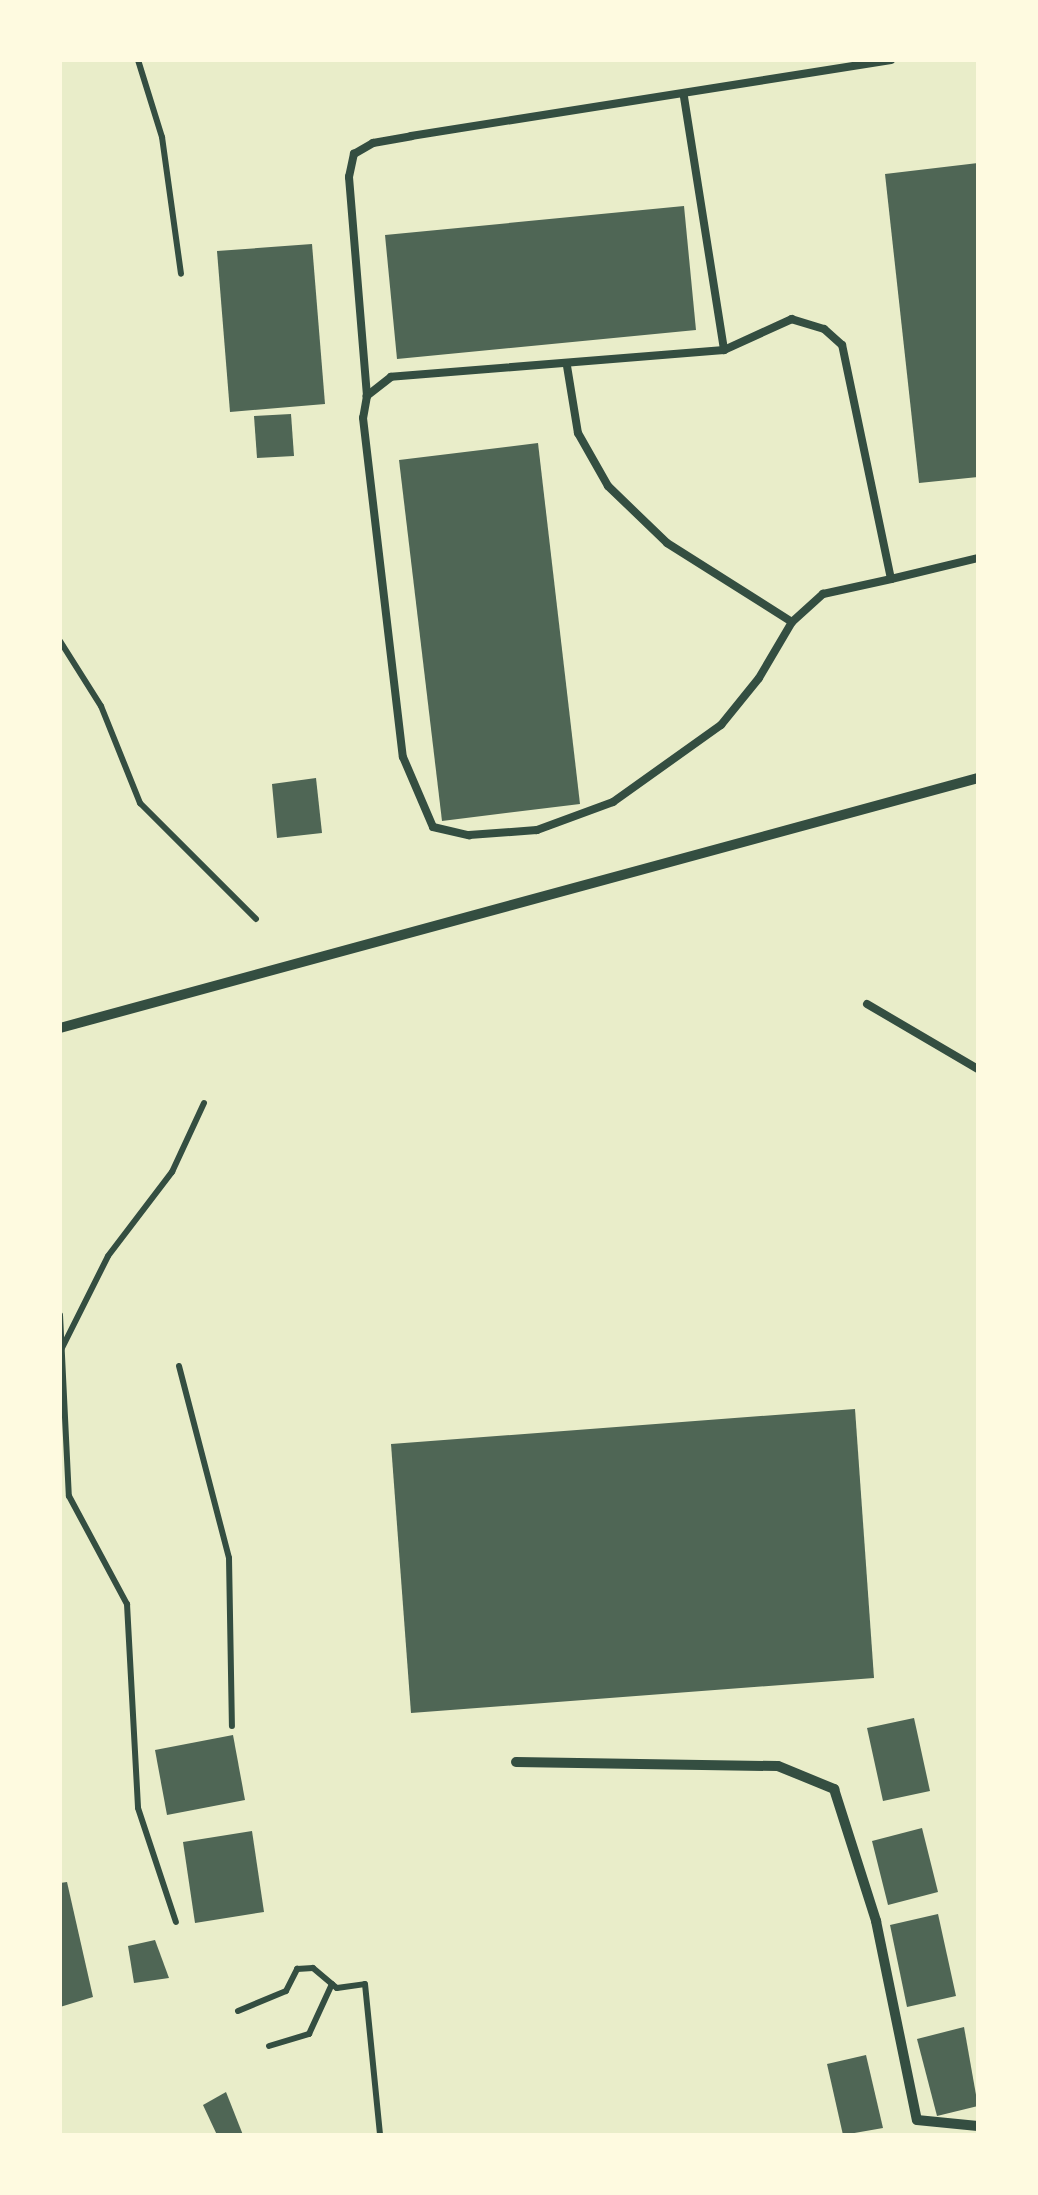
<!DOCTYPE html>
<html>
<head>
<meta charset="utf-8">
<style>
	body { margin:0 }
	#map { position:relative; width:1038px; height:2195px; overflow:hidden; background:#e9edc9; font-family:"Golos Text",sans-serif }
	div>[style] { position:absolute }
	.building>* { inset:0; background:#4f6655 }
	.path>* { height:6px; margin:-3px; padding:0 3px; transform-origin:3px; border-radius:3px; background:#344e41 }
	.service>* { height:8px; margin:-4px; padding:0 4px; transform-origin:4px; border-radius:4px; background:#344e41 }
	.minor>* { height:10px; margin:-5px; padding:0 5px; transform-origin:5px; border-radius:5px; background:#344e41 }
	span { translate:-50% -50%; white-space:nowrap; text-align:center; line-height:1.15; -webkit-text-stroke:10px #fefae0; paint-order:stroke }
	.frame { position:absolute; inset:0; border:62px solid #fefae0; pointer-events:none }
</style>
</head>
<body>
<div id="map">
	<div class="building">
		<div style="clip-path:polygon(978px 163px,978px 477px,919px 483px,885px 174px)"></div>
		<div style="clip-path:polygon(684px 206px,696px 330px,397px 359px,385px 235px)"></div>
		<div style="clip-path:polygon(312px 244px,325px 404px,230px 412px,217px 251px)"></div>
		<div style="clip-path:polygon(291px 414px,294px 456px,257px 458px,254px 416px)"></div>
		<div style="clip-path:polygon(538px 443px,580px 804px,442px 821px,399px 460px)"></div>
		<div style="clip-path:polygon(316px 778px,322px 833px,277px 838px,272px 784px)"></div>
		<div style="clip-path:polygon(855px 1409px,874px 1678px,411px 1713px,391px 1444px)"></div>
		<div style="clip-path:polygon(914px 1718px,930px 1791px,883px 1801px,867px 1728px)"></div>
		<div style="clip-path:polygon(233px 1735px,245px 1800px,167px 1815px,155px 1750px)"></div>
		<div style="clip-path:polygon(922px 1828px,938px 1892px,888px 1905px,872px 1841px)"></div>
		<div style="clip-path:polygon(252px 1831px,264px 1912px,195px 1923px,183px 1842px)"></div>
		<div style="clip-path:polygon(67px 1882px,93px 1997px,60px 2007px,60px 1883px)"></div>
		<div style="clip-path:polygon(938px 1914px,956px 1996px,907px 2007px,890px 1925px)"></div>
		<div style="clip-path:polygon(155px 1940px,169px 1978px,134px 1983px,128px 1946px)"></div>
		<div style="clip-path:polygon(964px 2027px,978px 2106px,937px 2116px,917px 2039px)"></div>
		<div style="clip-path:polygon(866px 2055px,883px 2128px,843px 2135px,827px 2064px)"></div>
		<div style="clip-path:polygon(226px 2092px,243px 2135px,217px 2135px,203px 2105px)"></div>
	</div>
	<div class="path">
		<div style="left:138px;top:60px;width:81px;rotate:72.7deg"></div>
		<div style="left:162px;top:137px;width:138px;rotate:82.1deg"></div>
		<div style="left:60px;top:641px;width:77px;rotate:57.8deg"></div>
		<div style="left:101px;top:706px;width:105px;rotate:68.1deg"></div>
		<div style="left:140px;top:803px;width:164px;rotate:45deg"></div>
		<div style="left:60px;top:1315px;width:181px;rotate:87.2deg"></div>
		<div style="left:69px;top:1496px;width:123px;rotate:61.8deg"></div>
		<div style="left:127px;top:1604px;width:204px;rotate:86.9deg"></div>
		<div style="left:138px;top:1808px;width:120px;rotate:71.6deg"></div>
		<div style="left:60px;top:1352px;width:107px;rotate:-63.4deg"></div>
		<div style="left:108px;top:1256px;width:106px;rotate:-52.7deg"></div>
		<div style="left:172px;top:1172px;width:76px;rotate:-65.1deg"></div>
		<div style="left:179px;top:1366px;width:198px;rotate:75.4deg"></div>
		<div style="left:229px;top:1558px;width:168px;rotate:89deg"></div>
		<div style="left:238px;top:2011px;width:52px;rotate:-22.6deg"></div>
		<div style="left:286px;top:1991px;width:25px;rotate:-63deg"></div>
		<div style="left:297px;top:1969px;width:16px;rotate:-4deg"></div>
		<div style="left:313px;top:1968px;width:31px;rotate:40deg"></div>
		<div style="left:337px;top:1988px;width:28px;rotate:-8deg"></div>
		<div style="left:365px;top:1984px;width:152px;rotate:84.3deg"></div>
		<div style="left:269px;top:2046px;width:42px;rotate:-16.7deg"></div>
		<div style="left:309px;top:2034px;width:55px;rotate:-65.3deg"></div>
	</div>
	<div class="service">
		<div style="left:684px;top:97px;width:256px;rotate:81deg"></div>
		<div style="left:567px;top:366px;width:68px;rotate:80.7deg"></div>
		<div style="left:578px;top:433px;width:61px;rotate:60.5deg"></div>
		<div style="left:608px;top:486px;width:82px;rotate:44deg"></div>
		<div style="left:667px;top:543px;width:148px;rotate:32.3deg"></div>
		<div style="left:367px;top:396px;width:220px;rotate:-94.7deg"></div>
		<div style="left:349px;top:177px;width:24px;rotate:-78deg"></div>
		<div style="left:354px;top:154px;width:22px;rotate:-30deg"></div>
		<div style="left:373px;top:143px;width:39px;rotate:-10deg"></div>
		<div style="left:411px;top:136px;width:486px;rotate:-9deg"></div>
		<div style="left:891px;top:579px;width:239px;rotate:-101.8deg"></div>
		<div style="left:842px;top:345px;width:24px;rotate:-138deg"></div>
		<div style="left:824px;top:329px;width:34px;rotate:-163deg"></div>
		<div style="left:792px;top:319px;width:75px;rotate:155.5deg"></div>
		<div style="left:724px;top:350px;width:334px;rotate:175.4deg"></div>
		<div style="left:391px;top:377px;width:31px;rotate:142deg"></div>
		<div style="left:367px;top:396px;width:22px;rotate:100deg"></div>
		<div style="left:363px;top:418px;width:341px;rotate:83.3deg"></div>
		<div style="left:403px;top:757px;width:76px;rotate:66.8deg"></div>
		<div style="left:433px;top:827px;width:37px;rotate:13deg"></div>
		<div style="left:469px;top:835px;width:68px;rotate:-4.2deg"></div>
		<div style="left:537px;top:830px;width:81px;rotate:-20.2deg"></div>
		<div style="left:613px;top:802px;width:133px;rotate:-35.5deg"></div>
		<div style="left:721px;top:725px;width:60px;rotate:-51deg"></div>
		<div style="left:759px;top:678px;width:65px;rotate:-59.5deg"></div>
		<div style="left:792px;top:622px;width:42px;rotate:-42.1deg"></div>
		<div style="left:823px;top:594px;width:70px;rotate:-12.4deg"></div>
		<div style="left:891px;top:579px;width:89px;rotate:-13.6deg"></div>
		<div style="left:867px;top:1004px;width:129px;rotate:30.4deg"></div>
	</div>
	<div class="minor">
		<div style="left:60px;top:1028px;width:951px;rotate:-15.23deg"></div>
		<div style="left:516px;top:1762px;width:262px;rotate:0.9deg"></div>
		<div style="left:778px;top:1766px;width:61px;rotate:22.3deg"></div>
		<div style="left:834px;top:1789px;width:139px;rotate:72.3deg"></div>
		<div style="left:876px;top:1921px;width:203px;rotate:78.4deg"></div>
		<div style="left:917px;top:2120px;width:61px;rotate:5.6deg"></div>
	</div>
	<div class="frame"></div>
</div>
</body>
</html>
